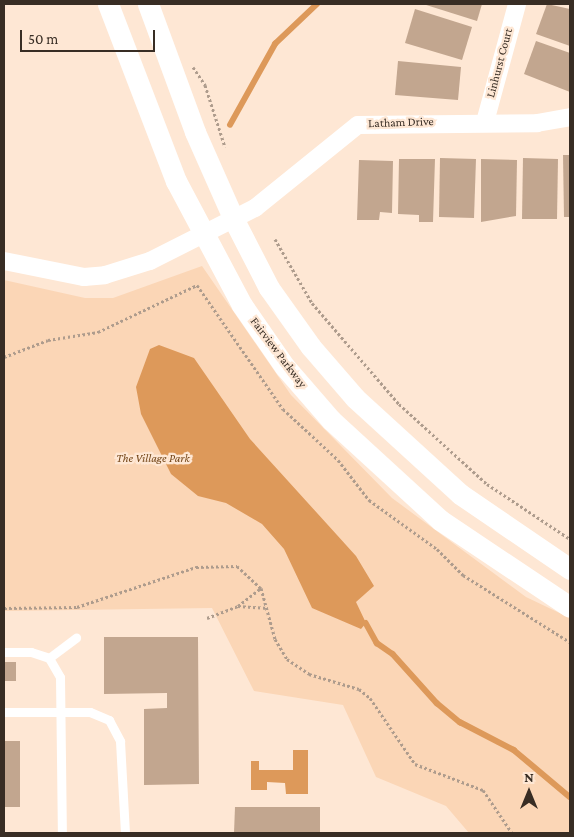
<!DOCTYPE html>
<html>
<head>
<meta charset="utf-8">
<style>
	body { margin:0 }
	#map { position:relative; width:574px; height:837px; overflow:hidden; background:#fee7d4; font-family:"Crimson Pro",serif }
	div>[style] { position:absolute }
	.green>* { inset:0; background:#fbd6b6 }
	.water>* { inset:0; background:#dd995a }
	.stream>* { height:5.5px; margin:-2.75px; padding:0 2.75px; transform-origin:2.75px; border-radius:2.75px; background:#dd995a }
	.building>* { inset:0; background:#c2a68f }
	.path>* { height:3px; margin-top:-1.5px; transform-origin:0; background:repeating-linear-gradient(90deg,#ae9c8d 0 2.5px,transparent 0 5px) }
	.service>* { height:9px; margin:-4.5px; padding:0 4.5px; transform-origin:4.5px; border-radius:4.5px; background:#fff }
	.minor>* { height:18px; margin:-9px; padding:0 9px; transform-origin:9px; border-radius:9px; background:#fff }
	.tertiary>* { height:21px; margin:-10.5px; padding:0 10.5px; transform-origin:10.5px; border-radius:10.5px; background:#fff }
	span { translate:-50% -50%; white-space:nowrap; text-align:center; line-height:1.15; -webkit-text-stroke:4.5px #fee7d4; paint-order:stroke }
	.street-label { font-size:12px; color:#382d24 }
	.park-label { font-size:12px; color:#734517; font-style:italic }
	.frame { position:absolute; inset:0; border:5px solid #382d24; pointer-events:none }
	.north { position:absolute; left:504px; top:767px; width:50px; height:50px; -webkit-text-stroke:4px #fee7d4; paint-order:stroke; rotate:0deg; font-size:14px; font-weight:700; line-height:20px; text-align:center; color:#382d24 }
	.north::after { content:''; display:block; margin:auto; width:18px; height:22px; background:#382d24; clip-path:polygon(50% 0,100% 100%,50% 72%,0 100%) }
	.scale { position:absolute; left:20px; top:30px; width:135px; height:22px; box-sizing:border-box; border:2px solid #382d24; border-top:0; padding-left:6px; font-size:15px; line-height:18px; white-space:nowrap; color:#382d24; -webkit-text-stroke:4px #fee7d4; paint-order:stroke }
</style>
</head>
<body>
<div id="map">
	<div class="green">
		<div style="clip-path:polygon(202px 266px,291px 395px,392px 498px,526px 597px,570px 618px,570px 833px,469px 833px,446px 806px,376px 777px,343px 705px,254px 691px,212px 608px,4px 611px,4px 280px,85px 298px,113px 298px)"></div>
	</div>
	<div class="water">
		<div style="clip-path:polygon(159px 345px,194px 358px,250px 439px,356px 556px,374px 586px,356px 602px,366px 623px,361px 629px,312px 608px,284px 549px,262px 524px,226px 503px,198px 496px,171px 474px,141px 414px,136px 387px,150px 349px)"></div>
		<div style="clip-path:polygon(293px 750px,308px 750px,308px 794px,286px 794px,285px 783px,267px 782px,267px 790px,251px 790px,251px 761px,259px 761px,259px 770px,293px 770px)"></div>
	</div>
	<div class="stream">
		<div style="left:230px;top:125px;width:93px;rotate:-60.9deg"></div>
		<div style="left:275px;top:44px;width:58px;rotate:-43.6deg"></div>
		<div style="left:366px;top:623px;width:23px;rotate:61deg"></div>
		<div style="left:377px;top:643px;width:19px;rotate:35deg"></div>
		<div style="left:393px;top:654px;width:66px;rotate:48.1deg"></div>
		<div style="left:437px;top:703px;width:30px;rotate:40deg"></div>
		<div style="left:460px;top:722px;width:61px;rotate:27.4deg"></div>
		<div style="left:514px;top:750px;width:73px;rotate:40deg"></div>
	</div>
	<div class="building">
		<div style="clip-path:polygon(423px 4px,482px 4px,477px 21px)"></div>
		<div style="clip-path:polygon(547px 4px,570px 9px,570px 46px,536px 34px)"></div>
		<div style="clip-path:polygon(415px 9px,472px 27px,462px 60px,405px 43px)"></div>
		<div style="clip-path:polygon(536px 41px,570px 53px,570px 92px,524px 74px)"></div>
		<div style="clip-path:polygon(398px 61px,461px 67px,458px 100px,395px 95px)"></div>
		<div style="clip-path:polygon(563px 155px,570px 155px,570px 217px,564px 217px)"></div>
		<div style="clip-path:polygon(440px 158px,476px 159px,474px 218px,439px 217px)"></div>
		<div style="clip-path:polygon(523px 158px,558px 159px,557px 219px,522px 219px)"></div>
		<div style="clip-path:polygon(399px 159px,435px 159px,433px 222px,419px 222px,419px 215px,398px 214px)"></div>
		<div style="clip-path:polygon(481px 159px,517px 160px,516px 216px,481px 222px)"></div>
		<div style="clip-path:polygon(359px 160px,393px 161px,392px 213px,380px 212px,379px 220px,357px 220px)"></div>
		<div style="clip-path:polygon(104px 637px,198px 637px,199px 784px,144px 785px,144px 709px,167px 708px,167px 693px,104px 694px)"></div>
		<div style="clip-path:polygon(4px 662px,16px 662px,16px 681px,4px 681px)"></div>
		<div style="clip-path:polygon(4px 741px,20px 741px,20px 807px,4px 807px)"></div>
		<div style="clip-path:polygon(235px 807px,320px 807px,320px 833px,234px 833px)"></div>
	</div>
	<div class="path">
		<div style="left:193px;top:67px;width:22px;rotate:56deg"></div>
		<div style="left:205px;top:85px;width:65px;rotate:72.1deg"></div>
		<div style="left:275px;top:239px;width:74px;rotate:60deg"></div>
		<div style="left:312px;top:303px;width:133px;rotate:49.3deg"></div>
		<div style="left:399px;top:404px;width:119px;rotate:42.3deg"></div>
		<div style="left:487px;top:484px;width:100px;rotate:33.5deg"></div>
		<div style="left:4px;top:357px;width:47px;rotate:-21.1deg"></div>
		<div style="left:48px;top:340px;width:51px;rotate:-9.1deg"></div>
		<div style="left:98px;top:332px;width:110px;rotate:-25.4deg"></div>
		<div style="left:197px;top:285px;width:151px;rotate:55.3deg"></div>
		<div style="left:283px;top:409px;width:75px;rotate:42.8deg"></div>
		<div style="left:338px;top:460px;width:51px;rotate:52.2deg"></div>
		<div style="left:369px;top:500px;width:84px;rotate:35.8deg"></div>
		<div style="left:437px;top:549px;width:37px;rotate:45deg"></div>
		<div style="left:463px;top:575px;width:126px;rotate:32.1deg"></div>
		<div style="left:238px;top:606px;width:29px;rotate:-38deg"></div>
		<div style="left:4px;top:608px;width:73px;rotate:-0.8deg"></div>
		<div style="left:77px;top:607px;width:126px;rotate:-18.6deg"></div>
		<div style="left:196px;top:567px;width:41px;rotate:-1.4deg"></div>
		<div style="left:237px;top:566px;width:33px;rotate:43deg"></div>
		<div style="left:261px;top:588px;width:53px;rotate:74.6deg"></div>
		<div style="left:275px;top:639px;width:23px;rotate:59deg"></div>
		<div style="left:287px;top:659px;width:27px;rotate:34deg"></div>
		<div style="left:309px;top:674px;width:52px;rotate:16.7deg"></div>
		<div style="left:359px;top:689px;width:14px;rotate:39deg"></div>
		<div style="left:370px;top:698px;width:80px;rotate:55.7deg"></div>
		<div style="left:415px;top:764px;width:73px;rotate:20.9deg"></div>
		<div style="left:483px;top:790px;width:52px;rotate:56deg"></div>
		<div style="left:207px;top:618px;width:33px;rotate:-21deg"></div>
		<div style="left:238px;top:606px;width:30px;rotate:4deg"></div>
	</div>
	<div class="service">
		<div style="left:4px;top:652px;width:27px"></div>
		<div style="left:31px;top:652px;width:19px;rotate:18deg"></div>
		<div style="left:49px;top:658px;width:22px;rotate:60deg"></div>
		<div style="left:60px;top:677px;width:156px;rotate:89.3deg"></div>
		<div style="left:49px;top:658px;width:34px;rotate:-37deg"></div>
		<div style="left:4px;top:712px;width:86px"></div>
		<div style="left:90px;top:712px;width:21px;rotate:23deg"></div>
		<div style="left:109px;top:720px;width:24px;rotate:62deg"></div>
		<div style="left:120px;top:741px;width:92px;rotate:86.9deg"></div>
	</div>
	<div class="minor">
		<div style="left:485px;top:122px;width:122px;rotate:-74.8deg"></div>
		<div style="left:4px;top:261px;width:82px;rotate:11.3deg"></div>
		<div style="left:84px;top:277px;width:21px;rotate:-5deg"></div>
		<div style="left:105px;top:275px;width:47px;rotate:-17.3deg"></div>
		<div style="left:150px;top:261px;width:118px;rotate:-26.8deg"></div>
		<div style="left:255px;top:208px;width:132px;rotate:-38.9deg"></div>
		<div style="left:358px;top:125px;width:179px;rotate:-0.6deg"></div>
		<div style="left:537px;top:123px;width:34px;rotate:-10deg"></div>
	</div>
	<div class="tertiary">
		<div style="left:108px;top:4px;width:190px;rotate:69deg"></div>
		<div style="left:176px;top:181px;width:140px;rotate:62deg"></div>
		<div style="left:242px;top:305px;width:75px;rotate:55.3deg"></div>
		<div style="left:285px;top:367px;width:70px;rotate:49deg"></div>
		<div style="left:331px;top:420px;width:148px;rotate:42.5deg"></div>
		<div style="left:440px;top:520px;width:156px;rotate:33.8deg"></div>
		<div style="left:148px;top:4px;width:136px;rotate:69.8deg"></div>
		<div style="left:195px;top:132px;width:96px;rotate:66.1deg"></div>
		<div style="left:234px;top:220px;width:76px;rotate:62.8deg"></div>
		<div style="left:269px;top:288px;width:72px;rotate:54.6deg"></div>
		<div style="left:311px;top:347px;width:67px;rotate:49.2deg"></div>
		<div style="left:355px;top:398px;width:142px;rotate:42.4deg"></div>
		<div style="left:460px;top:494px;width:133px;rotate:34.3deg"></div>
	</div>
	<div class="street-label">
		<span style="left:500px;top:63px;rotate:-75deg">Linhurst Court</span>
		<span style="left:401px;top:123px;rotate:-2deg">Latham Drive</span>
		<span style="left:278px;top:353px;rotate:53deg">Fairview Parkway</span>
	</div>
	<div class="park-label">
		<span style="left:153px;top:459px">The Village Park</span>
	</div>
	<div class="frame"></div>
	<div class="north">N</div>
	<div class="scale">50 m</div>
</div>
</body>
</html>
